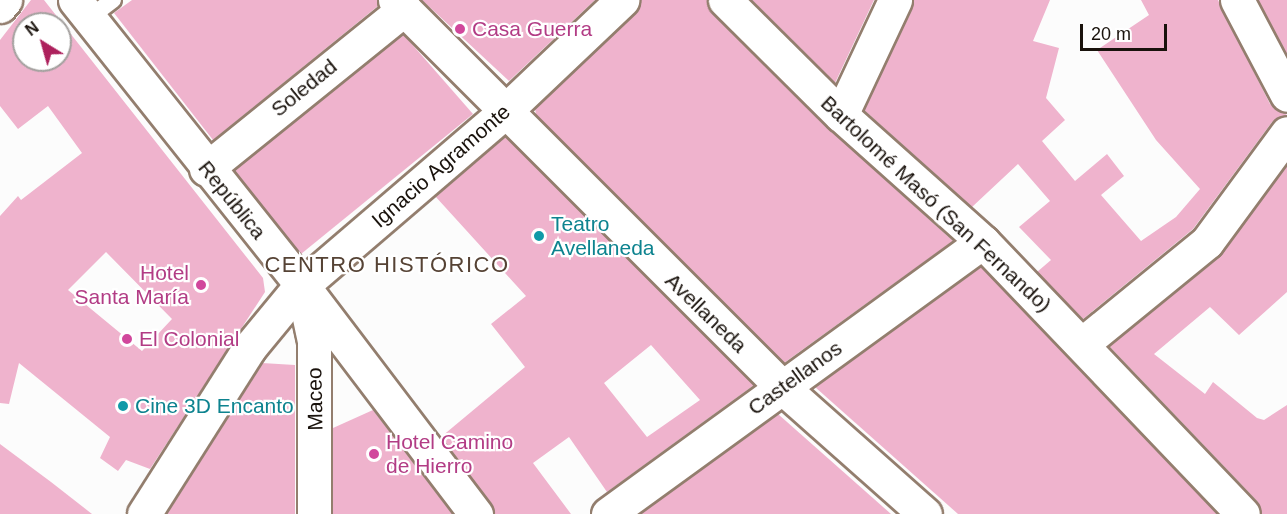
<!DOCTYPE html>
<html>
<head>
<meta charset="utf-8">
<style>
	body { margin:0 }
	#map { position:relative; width:1287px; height:514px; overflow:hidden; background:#fcfcfc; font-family:Arial,sans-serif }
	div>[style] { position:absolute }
	.building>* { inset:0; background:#efb3cd }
	.roads { filter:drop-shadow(2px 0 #937e6e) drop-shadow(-2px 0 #937e6e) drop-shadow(0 2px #937e6e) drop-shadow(0 -2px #937e6e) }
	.lane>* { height:16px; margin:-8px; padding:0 8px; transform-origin:8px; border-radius:8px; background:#fff }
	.street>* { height:33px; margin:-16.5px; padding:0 16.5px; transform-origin:16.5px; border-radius:16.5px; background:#fff }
	.secondary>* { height:33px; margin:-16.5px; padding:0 16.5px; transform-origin:16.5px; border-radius:16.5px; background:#fff }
	.primary>* { height:33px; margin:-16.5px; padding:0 16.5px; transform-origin:16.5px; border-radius:16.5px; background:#fff }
	.dots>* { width:16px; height:16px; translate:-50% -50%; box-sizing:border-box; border:3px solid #fff; border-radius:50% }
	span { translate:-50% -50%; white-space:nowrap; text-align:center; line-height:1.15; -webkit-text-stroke:4.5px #fff; paint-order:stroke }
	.hotel-label { font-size:21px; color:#b23c85 }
	.left { translate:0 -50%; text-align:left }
	.right { translate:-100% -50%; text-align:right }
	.street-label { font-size:21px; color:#19120c }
	.culture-label { font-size:21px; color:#0d838f }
	.neighbourhood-label { font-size:22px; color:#564335; letter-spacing:1.5px }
	.north { position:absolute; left:12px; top:12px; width:60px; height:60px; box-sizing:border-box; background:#fff; border:2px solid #a3a09e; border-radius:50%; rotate:323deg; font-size:16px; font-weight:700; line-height:24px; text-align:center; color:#19120c }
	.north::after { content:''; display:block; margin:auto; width:21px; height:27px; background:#ad215d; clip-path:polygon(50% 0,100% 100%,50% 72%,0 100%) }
	.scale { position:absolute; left:1080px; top:24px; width:87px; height:27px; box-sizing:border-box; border:3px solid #19120c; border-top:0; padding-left:8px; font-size:18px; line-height:21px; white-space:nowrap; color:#19120c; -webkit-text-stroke:4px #fff; paint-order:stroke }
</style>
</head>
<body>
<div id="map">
	<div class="building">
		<div style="clip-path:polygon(evenodd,31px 0,44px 0,263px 278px,265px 292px,150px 469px,126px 460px,118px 471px,100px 458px,110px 437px,19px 363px,9px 404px,0 403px,0 216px,18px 196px,21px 200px,82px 153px,48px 106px,18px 129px,0 106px,0 40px,31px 0,24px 24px,60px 24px,60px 60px,24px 60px,24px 24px,31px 0,106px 252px,172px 319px,142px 351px,68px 290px,106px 252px)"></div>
		<div style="clip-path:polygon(132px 0,377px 0,378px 6px,213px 140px,114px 13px)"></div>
		<div style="clip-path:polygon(422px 0,595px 0,509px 81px)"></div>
		<div style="clip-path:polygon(640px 0,707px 0,712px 13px,828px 128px,953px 241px,784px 363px,536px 115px,535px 108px,635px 14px)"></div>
		<div style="clip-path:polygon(752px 0,874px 0,835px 83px)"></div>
		<div style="clip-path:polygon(913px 0,1050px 0,1033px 41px,1059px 48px,1046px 98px,1065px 120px,1042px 141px,1075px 181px,1107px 154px,1124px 176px,1101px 195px,1141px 241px,1176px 217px,1200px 189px,1156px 140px,1097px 50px,1149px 15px,1141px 0,1218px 0,1270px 104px,1287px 115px,1272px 122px,1193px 229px,1083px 319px,1037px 272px,1051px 260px,1019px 227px,1050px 201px,1018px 164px,972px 207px,864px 110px)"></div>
		<div style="clip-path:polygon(1258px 0,1287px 0,1287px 55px)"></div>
		<div style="clip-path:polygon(403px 34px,473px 114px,301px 254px,234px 170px)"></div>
		<div style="clip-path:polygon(evenodd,505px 136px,754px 385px,607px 492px,569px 437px,533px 463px,571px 514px,494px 514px,441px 437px,525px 367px,491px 324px,526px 296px,435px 196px,505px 136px,651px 345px,700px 400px,647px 437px,604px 383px,651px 345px)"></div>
		<div style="clip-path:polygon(1287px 165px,1287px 292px,1239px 335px,1210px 307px,1154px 354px,1205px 394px,1213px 382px,1257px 418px,1264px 420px,1287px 405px,1287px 514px,1261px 514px,1257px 501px,1109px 346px,1219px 256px)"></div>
		<div style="clip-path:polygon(981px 267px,1217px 514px,958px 514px,815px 387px)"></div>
		<div style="clip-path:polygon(262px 363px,295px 365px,295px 514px,166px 514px)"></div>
		<div style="clip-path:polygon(373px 410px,452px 514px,333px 514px,333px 428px)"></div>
		<div style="clip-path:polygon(778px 414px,891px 514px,640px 514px)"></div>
		<div style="clip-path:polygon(0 444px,51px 482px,92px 514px,0 514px)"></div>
	</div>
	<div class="roads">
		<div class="lane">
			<div style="left:89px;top:18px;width:30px;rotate:-37deg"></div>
		</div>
		<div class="street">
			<div style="left:75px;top:0;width:364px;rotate:51.5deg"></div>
			<div style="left:302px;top:285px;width:57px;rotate:77.9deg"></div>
			<div style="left:314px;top:341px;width:173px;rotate:90deg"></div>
			<div style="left:725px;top:0;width:163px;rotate:44.8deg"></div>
			<div style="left:841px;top:115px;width:191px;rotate:41.8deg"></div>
			<div style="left:983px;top:242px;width:376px;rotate:46.3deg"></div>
			<div style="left:1237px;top:0;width:107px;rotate:62.2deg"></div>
			<div style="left:0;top:6px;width:8px;rotate:-50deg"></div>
			<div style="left:841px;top:115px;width:127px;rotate:-64.8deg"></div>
			<div style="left:206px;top:169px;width:255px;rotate:-38.9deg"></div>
			<div style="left:1082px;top:344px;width:161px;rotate:-39.2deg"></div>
			<div style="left:1207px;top:242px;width:135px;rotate:-53.7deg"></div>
			<div style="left:608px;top:514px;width:463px;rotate:-36deg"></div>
		</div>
		<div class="secondary">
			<div style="left:302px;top:285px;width:288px;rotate:52.8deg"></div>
			<div style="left:144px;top:514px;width:198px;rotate:-57.6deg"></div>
			<div style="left:250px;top:347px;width:74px;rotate:-50.5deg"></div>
			<div style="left:297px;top:290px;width:270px;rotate:-40.6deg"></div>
			<div style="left:502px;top:114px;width:166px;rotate:-43.5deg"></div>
		</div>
		<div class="primary">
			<div style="left:395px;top:0;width:547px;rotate:45deg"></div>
			<div style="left:782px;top:387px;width:191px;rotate:41.6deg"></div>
		</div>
	</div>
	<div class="dots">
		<div style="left:460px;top:29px;background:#d1479c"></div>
		<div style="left:539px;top:236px;background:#0f9aa8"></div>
		<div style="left:201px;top:285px;background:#d1479c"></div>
		<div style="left:127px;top:339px;background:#d1479c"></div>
		<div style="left:123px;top:406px;background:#0f9aa8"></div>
		<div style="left:374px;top:454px;background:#d1479c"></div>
	</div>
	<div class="hotel-label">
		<span class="left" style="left:472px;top:29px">Casa Guerra</span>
		<span class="right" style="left:189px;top:285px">Hotel<br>Santa María</span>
		<span class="left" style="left:139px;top:339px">El Colonial</span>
		<span class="left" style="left:386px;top:454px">Hotel Camino<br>de Hierro</span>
	</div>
	<div class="street-label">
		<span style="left:304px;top:88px;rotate:-39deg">Soledad</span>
		<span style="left:441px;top:166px;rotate:-41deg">Ignacio Agramonte</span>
		<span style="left:232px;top:200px;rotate:51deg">República</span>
		<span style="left:936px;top:204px;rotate:43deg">Bartolomé Masó (San Fernando)</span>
		<span style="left:706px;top:313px;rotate:44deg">Avellaneda</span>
		<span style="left:795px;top:378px;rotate:-36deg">Castellanos</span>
		<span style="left:315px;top:399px;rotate:-91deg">Maceo</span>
	</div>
	<div class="culture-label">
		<span class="left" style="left:551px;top:236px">Teatro<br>Avellaneda</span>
		<span class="left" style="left:135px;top:406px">Cine 3D Encanto</span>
	</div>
	<div class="neighbourhood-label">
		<span style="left:387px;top:265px">CENTRO HISTÓRICO</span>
	</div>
	<div class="north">N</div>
	<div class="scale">20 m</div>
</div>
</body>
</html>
